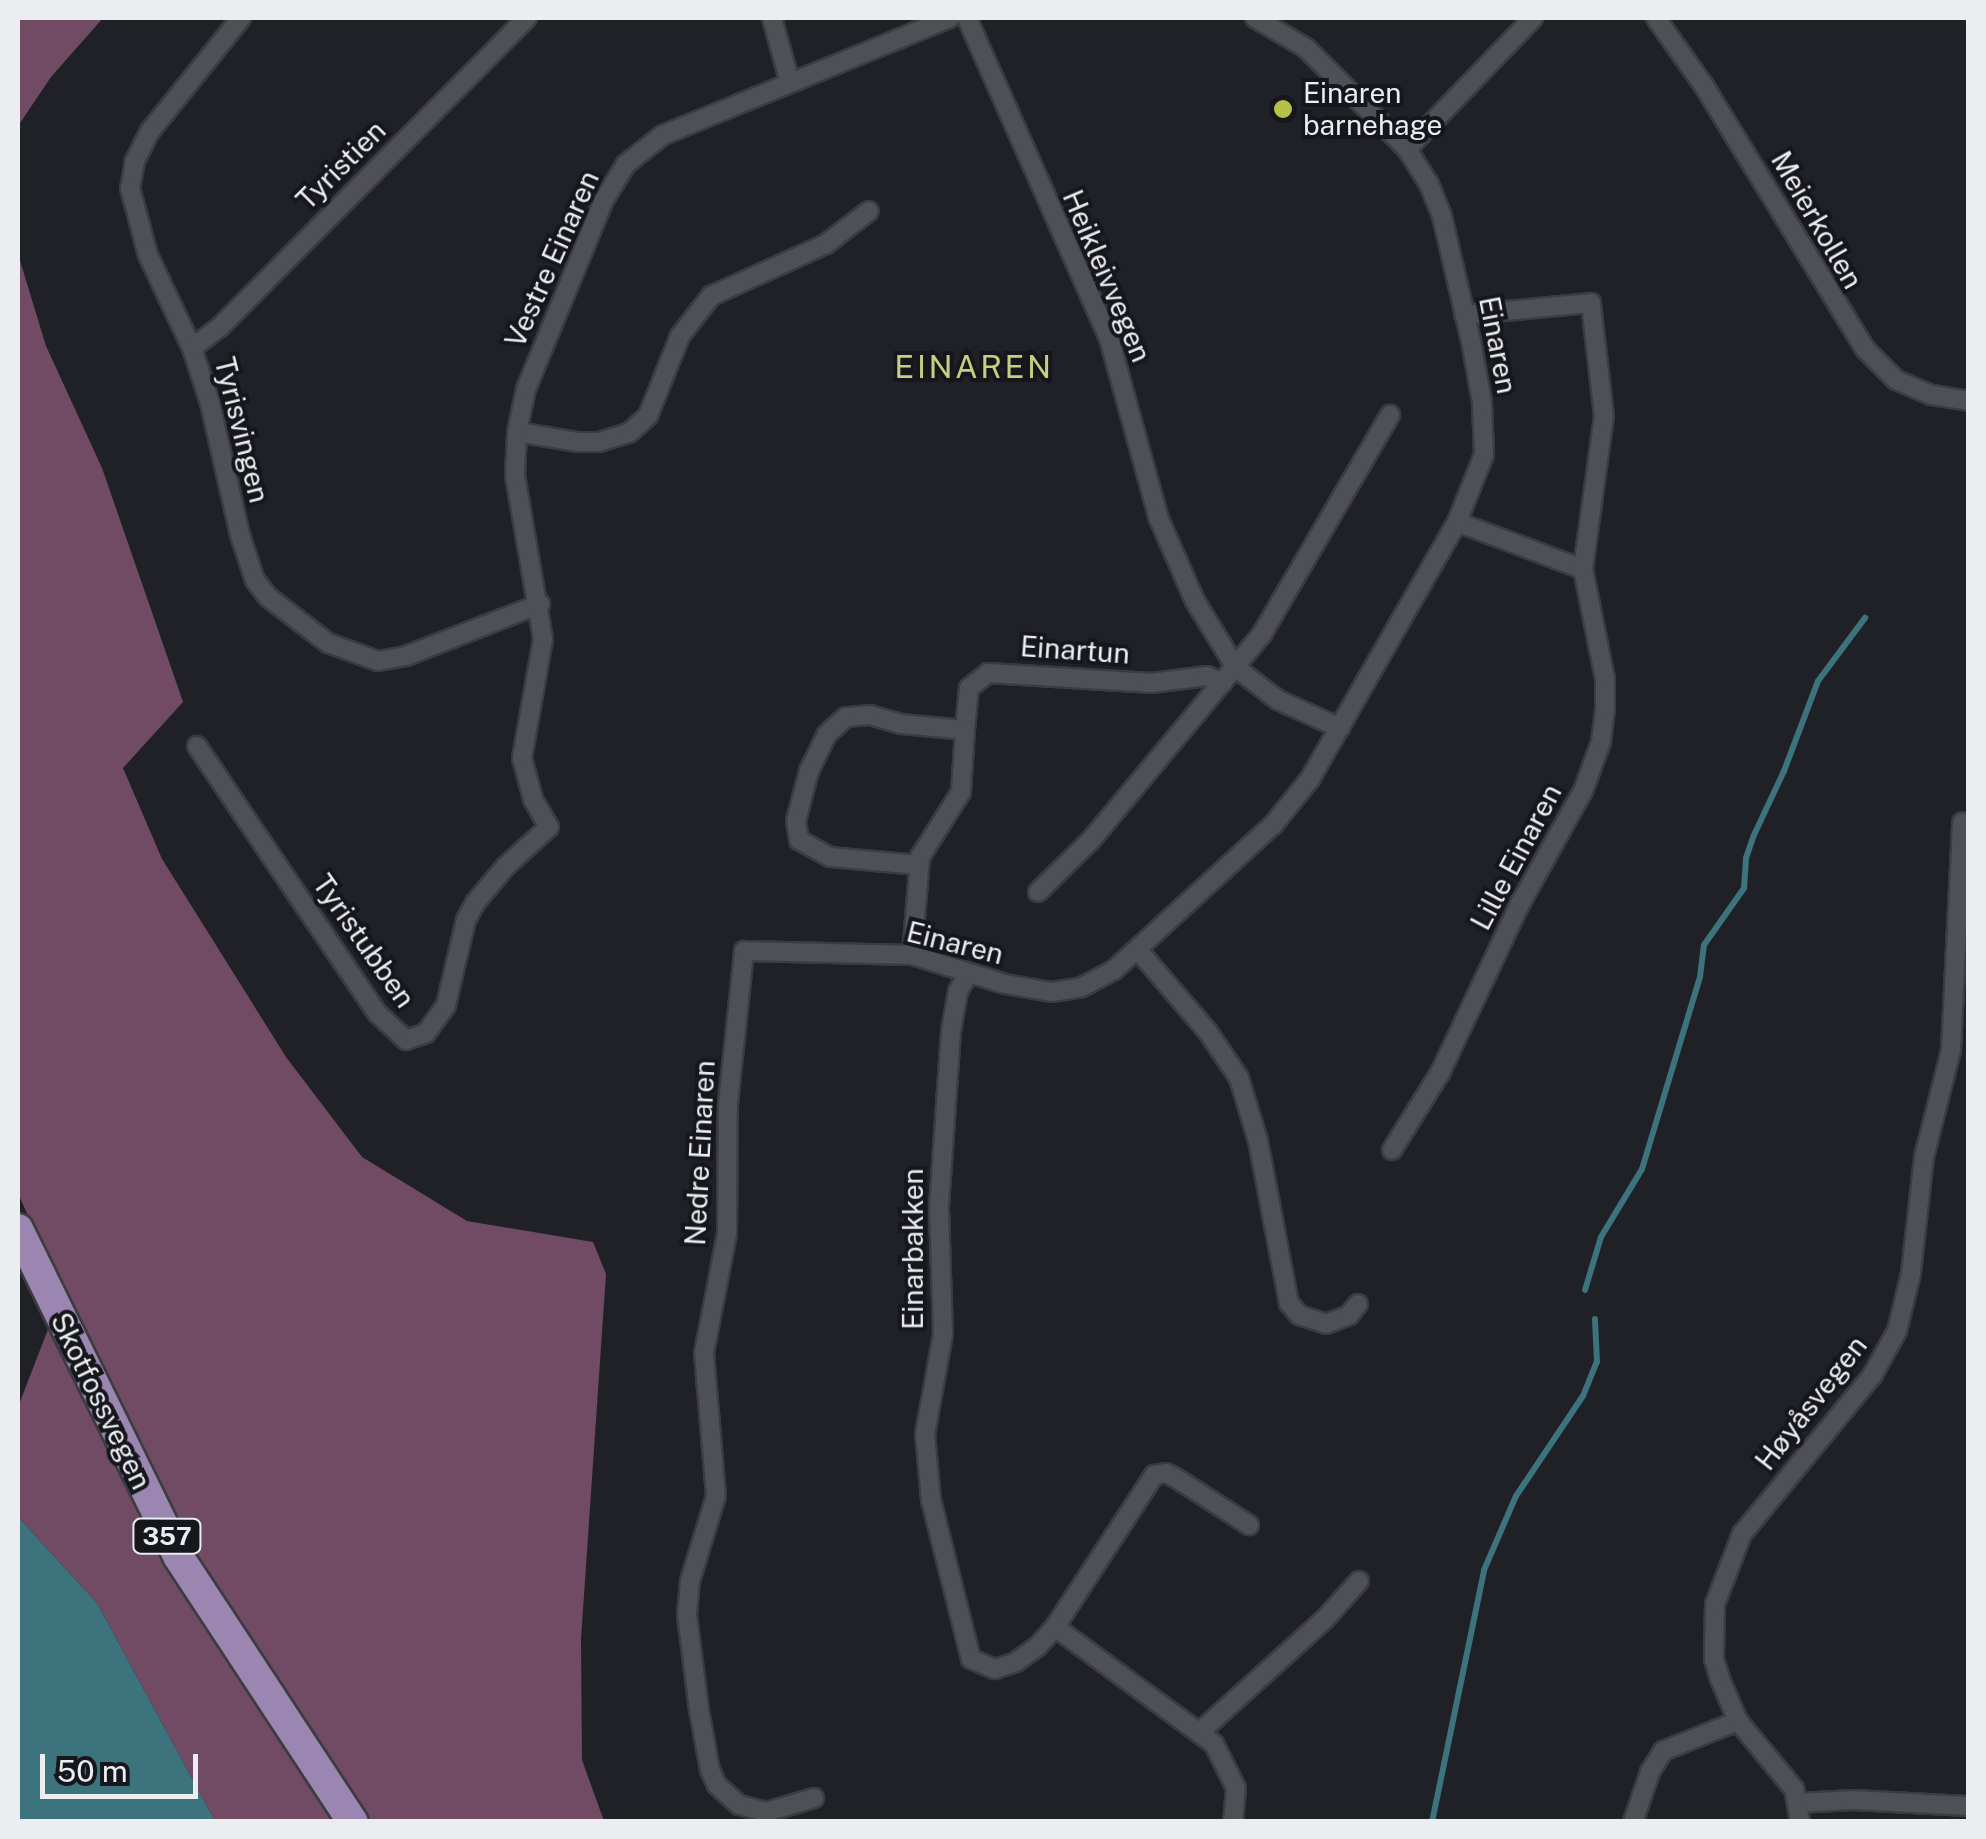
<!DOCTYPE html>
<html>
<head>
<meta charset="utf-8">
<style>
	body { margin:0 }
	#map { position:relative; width:1986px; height:1839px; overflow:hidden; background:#1f2126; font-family:"Public Sans",sans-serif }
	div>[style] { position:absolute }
	.forest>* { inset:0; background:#704b63 }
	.water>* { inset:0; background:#3c737d }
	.stream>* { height:6px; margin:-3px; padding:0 3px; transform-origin:3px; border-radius:3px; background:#3c737d }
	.roads { filter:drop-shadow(2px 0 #3b3c41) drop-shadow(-2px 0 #3b3c41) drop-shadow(0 2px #3b3c41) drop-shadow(0 -2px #3b3c41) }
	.street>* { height:18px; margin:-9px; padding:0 9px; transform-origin:9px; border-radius:9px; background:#4e5056 }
	.primary>* { height:30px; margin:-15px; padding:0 15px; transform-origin:15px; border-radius:15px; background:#9b86b1 }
	.dots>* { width:28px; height:28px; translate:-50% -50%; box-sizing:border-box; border:5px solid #16171d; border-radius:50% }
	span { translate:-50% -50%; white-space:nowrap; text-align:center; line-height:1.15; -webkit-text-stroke:8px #16171d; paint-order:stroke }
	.shield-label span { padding:2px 8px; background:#16171d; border:2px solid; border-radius:8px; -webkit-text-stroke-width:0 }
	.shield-label { font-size:25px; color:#ecedf1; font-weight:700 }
	.poi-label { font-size:28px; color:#ecedf1 }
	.left { translate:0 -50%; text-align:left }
	.street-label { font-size:28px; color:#ecedf1 }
	.quarter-label { font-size:32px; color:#c5cf82; letter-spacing:2.5px }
	.frame { position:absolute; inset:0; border:20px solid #ecedf1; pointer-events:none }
	.scale { position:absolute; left:40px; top:1754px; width:158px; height:45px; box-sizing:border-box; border:5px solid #ecedf1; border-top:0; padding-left:12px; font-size:30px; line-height:35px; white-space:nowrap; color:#ecedf1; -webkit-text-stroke:8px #16171d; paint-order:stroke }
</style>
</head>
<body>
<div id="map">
	<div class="forest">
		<div style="clip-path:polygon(18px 18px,103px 18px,51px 77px,18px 126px)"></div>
		<div style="clip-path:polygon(18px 254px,46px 346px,102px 468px,183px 702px,123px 768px,162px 859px,286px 1057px,362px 1157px,467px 1221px,593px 1242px,606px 1274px,581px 1639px,582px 1760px,604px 1821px,215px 1821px,97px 1603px,18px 1517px,18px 1407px,62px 1293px,18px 1193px)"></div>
	</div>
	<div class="water">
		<div style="clip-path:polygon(18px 1517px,97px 1603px,215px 1821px,18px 1821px)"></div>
	</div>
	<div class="stream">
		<div style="left:1585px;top:1290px;width:55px;rotate:-73.2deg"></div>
		<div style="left:1601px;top:1237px;width:79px;rotate:-58.9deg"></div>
		<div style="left:1642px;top:1169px;width:201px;rotate:-73.2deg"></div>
		<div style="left:1700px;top:977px;width:32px;rotate:-83deg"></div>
		<div style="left:1704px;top:945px;width:70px;rotate:-54.9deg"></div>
		<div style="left:1744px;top:888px;width:30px;rotate:-86deg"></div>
		<div style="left:1746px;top:858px;width:24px;rotate:-71deg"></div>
		<div style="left:1754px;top:835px;width:71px;rotate:-64.9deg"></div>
		<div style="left:1784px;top:771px;width:96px;rotate:-69.3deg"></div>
		<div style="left:1818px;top:681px;width:79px;rotate:-53.3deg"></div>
		<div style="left:1432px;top:1822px;width:257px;rotate:-78.3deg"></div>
		<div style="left:1484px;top:1570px;width:81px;rotate:-66.6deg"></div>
		<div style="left:1516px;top:1496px;width:120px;rotate:-56.2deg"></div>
		<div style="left:1583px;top:1396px;width:37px;rotate:-68deg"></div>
		<div style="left:1597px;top:1362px;width:43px;rotate:-92.7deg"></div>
	</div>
	<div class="roads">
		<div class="street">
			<div style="left:241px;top:18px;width:145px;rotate:128.8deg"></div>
			<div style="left:150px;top:131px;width:34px;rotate:117deg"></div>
			<div style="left:135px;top:161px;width:27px;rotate:100deg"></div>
			<div style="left:130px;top:188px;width:69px;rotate:75deg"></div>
			<div style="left:148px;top:255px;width:103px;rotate:64.7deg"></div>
			<div style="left:192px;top:348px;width:58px;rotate:71.9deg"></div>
			<div style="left:210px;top:403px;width:135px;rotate:77.2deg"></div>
			<div style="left:240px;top:535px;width:47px;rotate:71.6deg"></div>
			<div style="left:255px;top:580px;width:21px;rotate:53deg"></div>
			<div style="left:268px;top:597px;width:76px;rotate:37.5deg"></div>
			<div style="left:328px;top:643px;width:53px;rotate:19.8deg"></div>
			<div style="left:378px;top:661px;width:28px;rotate:-10deg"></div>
			<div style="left:406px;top:656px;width:144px;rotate:-21.2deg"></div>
			<div style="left:772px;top:18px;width:67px;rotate:74.5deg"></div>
			<div style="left:967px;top:18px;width:350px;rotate:66.1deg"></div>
			<div style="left:1109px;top:338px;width:188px;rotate:74.6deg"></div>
			<div style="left:1159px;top:519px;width:90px;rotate:66.3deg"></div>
			<div style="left:1195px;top:601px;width:79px;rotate:58.5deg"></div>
			<div style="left:1236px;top:668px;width:53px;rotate:37.3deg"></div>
			<div style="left:1278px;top:700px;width:68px;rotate:24.3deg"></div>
			<div style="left:1656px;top:18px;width:83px;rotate:54.8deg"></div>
			<div style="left:1704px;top:86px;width:310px;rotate:58.5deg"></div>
			<div style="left:1866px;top:350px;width:42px;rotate:45deg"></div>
			<div style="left:1896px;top:380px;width:39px;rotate:23deg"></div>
			<div style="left:1932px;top:395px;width:36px;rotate:9deg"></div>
			<div style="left:1407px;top:149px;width:182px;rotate:-46.1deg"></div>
			<div style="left:192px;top:348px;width:35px;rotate:-37deg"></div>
			<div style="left:220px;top:327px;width:436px;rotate:-45.2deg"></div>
			<div style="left:517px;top:432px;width:62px;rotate:9.3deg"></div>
			<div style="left:578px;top:442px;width:21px"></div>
			<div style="left:599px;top:442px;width:31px;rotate:-17deg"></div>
			<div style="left:629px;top:433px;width:25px;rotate:-42deg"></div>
			<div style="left:648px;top:416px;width:86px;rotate:-68.2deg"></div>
			<div style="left:680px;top:336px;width:51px;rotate:-52.2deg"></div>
			<div style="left:711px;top:296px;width:126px;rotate:-24.3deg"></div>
			<div style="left:826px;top:244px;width:54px;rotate:-37.5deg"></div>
			<div style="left:1457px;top:522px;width:134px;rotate:20.5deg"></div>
			<div style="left:965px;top:730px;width:42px;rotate:-84.6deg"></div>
			<div style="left:969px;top:688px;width:24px;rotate:-38deg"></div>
			<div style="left:988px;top:673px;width:164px;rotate:3.5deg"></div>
			<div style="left:1152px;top:683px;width:55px;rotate:-7.3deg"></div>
			<div style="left:1207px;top:676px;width:17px;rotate:24deg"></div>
			<div style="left:197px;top:746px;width:322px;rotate:56deg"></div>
			<div style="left:377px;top:1013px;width:40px;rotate:43deg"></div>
			<div style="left:406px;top:1040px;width:21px;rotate:-19deg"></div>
			<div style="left:426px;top:1033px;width:34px;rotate:-54deg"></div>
			<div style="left:446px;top:1005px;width:87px;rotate:-76.8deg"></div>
			<div style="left:466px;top:920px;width:19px;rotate:-62deg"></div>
			<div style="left:475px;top:903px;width:47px;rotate:-50.2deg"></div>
			<div style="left:505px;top:867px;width:59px;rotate:-42.3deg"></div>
			<div style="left:549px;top:827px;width:32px;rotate:-120deg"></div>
			<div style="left:533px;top:799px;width:42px;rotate:-105deg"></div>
			<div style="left:522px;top:758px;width:121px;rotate:-80deg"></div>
			<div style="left:543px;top:639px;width:165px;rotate:-99.7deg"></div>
			<div style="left:515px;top:476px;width:44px;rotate:-87.4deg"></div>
			<div style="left:517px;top:432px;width:44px;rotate:-78.2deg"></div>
			<div style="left:526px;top:389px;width:204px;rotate:-67.6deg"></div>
			<div style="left:604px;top:200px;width:42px;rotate:-58.6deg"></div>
			<div style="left:626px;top:164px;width:47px;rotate:-38.1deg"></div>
			<div style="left:663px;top:135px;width:310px;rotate:-22.2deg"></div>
			<div style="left:1038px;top:892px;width:74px;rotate:-44.5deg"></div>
			<div style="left:1091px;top:840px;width:268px;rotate:-50.3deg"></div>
			<div style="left:1262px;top:634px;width:254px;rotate:-59.7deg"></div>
			<div style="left:1138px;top:950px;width:108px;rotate:49.5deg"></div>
			<div style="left:1208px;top:1032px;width:55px;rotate:56deg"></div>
			<div style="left:1239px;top:1078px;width:66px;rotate:73.2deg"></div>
			<div style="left:1258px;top:1141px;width:165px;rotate:79.2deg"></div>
			<div style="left:1289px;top:1303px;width:16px;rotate:50deg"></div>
			<div style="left:1299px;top:1315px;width:28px;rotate:18deg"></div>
			<div style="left:1326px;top:1324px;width:25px;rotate:-21deg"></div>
			<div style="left:1349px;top:1315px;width:14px;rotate:-51deg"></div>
			<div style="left:912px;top:955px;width:98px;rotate:-85.3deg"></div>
			<div style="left:920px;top:857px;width:77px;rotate:-57.8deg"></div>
			<div style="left:961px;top:792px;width:62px;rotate:-86.3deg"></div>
			<div style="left:965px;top:730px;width:64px;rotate:-174.6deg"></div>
			<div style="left:901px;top:724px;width:32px;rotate:-164deg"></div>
			<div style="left:870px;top:715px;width:24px;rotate:175deg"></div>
			<div style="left:846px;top:717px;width:25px;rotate:138deg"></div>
			<div style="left:827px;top:734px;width:41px;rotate:115.9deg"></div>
			<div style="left:809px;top:771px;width:52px;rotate:104.6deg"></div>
			<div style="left:796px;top:821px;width:19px;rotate:81deg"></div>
			<div style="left:799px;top:840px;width:35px;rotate:29deg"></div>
			<div style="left:830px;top:857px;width:89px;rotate:5.1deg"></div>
			<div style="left:968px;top:974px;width:20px;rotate:120deg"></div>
			<div style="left:958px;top:991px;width:41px;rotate:99.9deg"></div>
			<div style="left:951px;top:1031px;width:177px;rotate:93.9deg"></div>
			<div style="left:939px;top:1208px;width:126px;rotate:88.2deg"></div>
			<div style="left:943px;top:1334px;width:102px;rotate:100.2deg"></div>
			<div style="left:925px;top:1434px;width:66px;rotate:84.8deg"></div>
			<div style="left:931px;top:1500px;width:164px;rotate:75.9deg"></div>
			<div style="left:971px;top:1659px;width:26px;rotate:23deg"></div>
			<div style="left:995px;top:1669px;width:22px;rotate:-18deg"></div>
			<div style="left:1016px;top:1662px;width:27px;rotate:-36deg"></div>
			<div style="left:1038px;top:1646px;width:25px;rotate:-48deg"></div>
			<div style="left:1055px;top:1627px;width:181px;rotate:-56.9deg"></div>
			<div style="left:1154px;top:1475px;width:12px;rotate:-9deg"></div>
			<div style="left:1166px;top:1473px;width:11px;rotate:27deg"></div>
			<div style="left:1176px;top:1478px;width:87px;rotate:32.8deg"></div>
			<div style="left:1392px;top:1150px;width:91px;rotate:-58.1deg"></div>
			<div style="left:1440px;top:1073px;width:187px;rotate:-64.7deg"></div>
			<div style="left:1520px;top:904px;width:129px;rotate:-60.9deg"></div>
			<div style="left:1583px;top:791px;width:52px;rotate:-69.8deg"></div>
			<div style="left:1601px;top:742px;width:34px;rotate:-83deg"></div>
			<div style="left:1605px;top:708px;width:29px;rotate:-90deg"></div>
			<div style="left:1605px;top:679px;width:112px;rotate:-101.3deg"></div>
			<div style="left:1583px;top:569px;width:154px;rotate:-82.2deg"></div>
			<div style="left:1604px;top:416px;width:114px;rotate:-96.6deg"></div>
			<div style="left:1591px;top:303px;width:127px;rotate:174.6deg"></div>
			<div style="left:1055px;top:1627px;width:197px;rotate:36.3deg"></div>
			<div style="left:1214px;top:1744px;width:49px;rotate:63.4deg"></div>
			<div style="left:1236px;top:1788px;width:34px;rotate:95deg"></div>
			<div style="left:1201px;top:1731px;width:167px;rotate:-42.1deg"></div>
			<div style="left:1325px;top:1619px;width:51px;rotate:-48.2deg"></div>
			<div style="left:814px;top:1798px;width:50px;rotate:163.7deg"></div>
			<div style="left:766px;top:1812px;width:28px;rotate:-165deg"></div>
			<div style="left:739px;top:1805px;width:30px;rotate:-138deg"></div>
			<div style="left:717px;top:1785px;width:17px;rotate:-115deg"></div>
			<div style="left:710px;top:1770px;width:61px;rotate:-100.4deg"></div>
			<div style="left:699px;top:1710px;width:96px;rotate:-97.2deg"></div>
			<div style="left:687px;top:1615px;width:34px;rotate:-85deg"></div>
			<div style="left:690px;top:1581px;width:89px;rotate:-73deg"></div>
			<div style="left:716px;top:1496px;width:144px;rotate:-94.8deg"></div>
			<div style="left:704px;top:1353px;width:121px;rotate:-79.1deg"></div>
			<div style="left:727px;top:1234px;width:130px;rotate:-89.6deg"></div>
			<div style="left:728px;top:1104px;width:154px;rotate:-84deg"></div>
			<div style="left:744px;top:951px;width:168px;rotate:1.4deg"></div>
			<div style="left:912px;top:955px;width:97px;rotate:17.3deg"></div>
			<div style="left:1005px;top:984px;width:48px;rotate:9.7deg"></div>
			<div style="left:1052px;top:992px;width:30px;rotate:-9deg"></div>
			<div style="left:1082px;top:987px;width:36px;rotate:-28deg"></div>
			<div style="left:1114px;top:970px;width:215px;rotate:-42.4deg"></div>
			<div style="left:1273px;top:825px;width:59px;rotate:-51.2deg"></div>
			<div style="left:1310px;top:779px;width:296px;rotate:-60.2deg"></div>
			<div style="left:1457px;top:522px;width:72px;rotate:-68.1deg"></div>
			<div style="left:1484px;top:455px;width:53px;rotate:-92.2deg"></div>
			<div style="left:1482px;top:402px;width:62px;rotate:-100.2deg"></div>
			<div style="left:1471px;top:341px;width:128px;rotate:-103.1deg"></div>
			<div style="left:1442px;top:216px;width:35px;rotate:-112deg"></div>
			<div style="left:1429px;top:184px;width:41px;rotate:-122.2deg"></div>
			<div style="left:1407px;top:149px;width:143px;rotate:-135deg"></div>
			<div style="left:1306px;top:48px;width:59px;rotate:-149.5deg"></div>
			<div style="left:1799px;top:1803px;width:54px;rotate:-3.2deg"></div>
			<div style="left:1853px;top:1800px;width:115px;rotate:3deg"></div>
			<div style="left:1633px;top:1822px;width:53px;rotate:-71.2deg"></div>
			<div style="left:1650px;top:1772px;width:25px;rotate:-58deg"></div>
			<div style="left:1663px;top:1751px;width:81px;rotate:-21.8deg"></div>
			<div style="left:1800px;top:1822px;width:34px;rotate:-100deg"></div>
			<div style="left:1794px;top:1789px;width:88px;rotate:-129.5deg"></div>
			<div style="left:1738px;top:1721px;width:46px;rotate:-113.2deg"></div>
			<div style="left:1720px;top:1679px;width:21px;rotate:-107deg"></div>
			<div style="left:1714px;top:1659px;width:55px;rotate:-89deg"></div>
			<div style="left:1715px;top:1604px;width:75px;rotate:-68.9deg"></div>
			<div style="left:1742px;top:1534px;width:205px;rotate:-50.6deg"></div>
			<div style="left:1872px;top:1376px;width:51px;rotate:-60.9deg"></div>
			<div style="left:1897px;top:1331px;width:60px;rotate:-76.4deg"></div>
			<div style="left:1911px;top:1273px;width:117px;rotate:-83.6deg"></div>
			<div style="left:1924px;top:1157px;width:110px;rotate:-75.8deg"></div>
			<div style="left:1951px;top:1050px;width:228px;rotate:-87.2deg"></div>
		</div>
		<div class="primary">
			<div style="left:18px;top:1229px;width:364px;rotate:63.9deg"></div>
			<div style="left:178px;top:1556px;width:318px;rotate:56.7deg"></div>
		</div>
	</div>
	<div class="dots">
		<div style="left:1283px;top:109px;background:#b6c149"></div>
	</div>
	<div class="shield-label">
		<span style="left:167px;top:1536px">357</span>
	</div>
	<div class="poi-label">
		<span class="left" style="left:1303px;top:109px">Einaren<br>barnehage</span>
	</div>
	<div class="street-label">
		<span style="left:341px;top:165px;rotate:-45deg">Tyristien</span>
		<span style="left:1817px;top:220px;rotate:60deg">Meierkollen</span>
		<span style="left:552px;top:259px;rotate:-66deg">Vestre Einaren</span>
		<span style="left:1107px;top:276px;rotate:67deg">Heikleivvegen</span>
		<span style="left:1498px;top:345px;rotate:79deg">Einaren</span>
		<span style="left:242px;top:430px;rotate:76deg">Tyrisvingen</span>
		<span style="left:1075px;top:650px;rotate:4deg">Einartun</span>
		<span style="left:1516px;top:857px;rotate:-62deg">Lille Einaren</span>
		<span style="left:364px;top:941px;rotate:55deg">Tyristubben</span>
		<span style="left:955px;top:943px;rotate:14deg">Einaren</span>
		<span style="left:700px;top:1153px;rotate:-87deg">Nedre Einaren</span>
		<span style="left:913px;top:1249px;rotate:-90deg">Einarbakken</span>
		<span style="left:101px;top:1401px;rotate:64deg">Skotfossvegen</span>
		<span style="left:1811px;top:1403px;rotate:-52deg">Høyåsvegen</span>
	</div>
	<div class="quarter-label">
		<span style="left:974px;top:367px">EINAREN</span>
	</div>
	<div class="frame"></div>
	<div class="scale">50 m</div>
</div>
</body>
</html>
